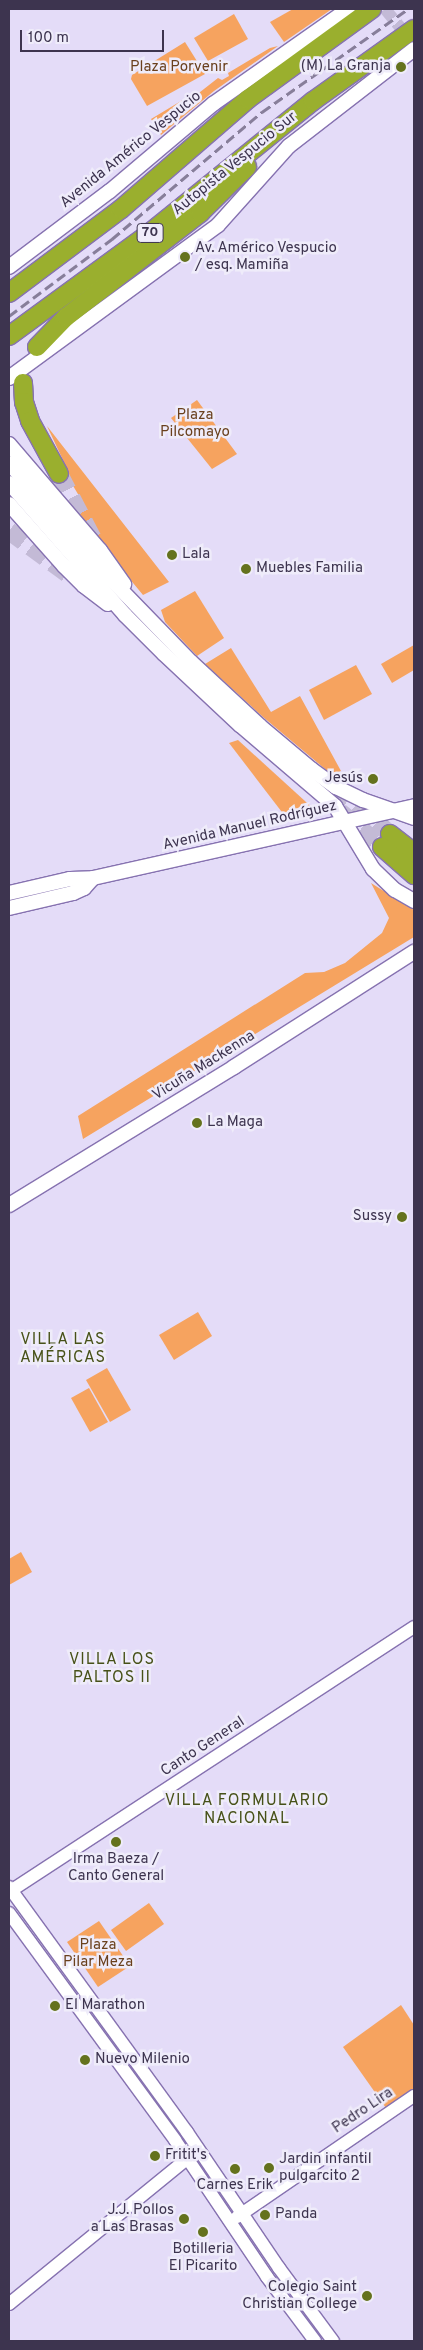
<!DOCTYPE html>
<html>
<head>
<meta charset="utf-8">
<style>
	body { margin:0 }
	#map { position:relative; width:423px; height:2350px; overflow:hidden; background:#e4dcf8; font-family:Overpass,sans-serif }
	div>[style] { position:absolute }
	.green>* { inset:0; background:#f6a35f }
	.tertiary-tunnel>* { height:12px; margin-top:-6px; transform-origin:0; background:repeating-linear-gradient(90deg,#c3bad6 0 12px,transparent 0 18px) }
	.motorway-tunnel>* { height:18px; margin-top:-9px; transform-origin:0; background:repeating-linear-gradient(90deg,#c3bad6 0 18px,transparent 0 27px) }
	.roads { filter:drop-shadow(1px 0 #8672b0) drop-shadow(-1px 0 #8672b0) drop-shadow(0 1px #8672b0) drop-shadow(0 -1px #8672b0) }
	.tertiary>* { height:12px; margin:-6px; padding:0 6px; transform-origin:6px; border-radius:6px; background:#fff }
	.secondary>* { height:14px; margin:-7px; padding:0 7px; transform-origin:7px; border-radius:7px; background:#fff }
	.motorway>* { height:18px; margin:-9px; padding:0 9px; transform-origin:9px; border-radius:9px; background:#9aaf2e }
	.rail>* { height:3px; margin-top:-1.5px; transform-origin:0; background:repeating-linear-gradient(90deg,#877e9a 0 10px,transparent 0 15px) }
	.dots>* { width:14px; height:14px; translate:-50% -50%; box-sizing:border-box; border:2px solid #efecfa; border-radius:50% }
	span { translate:-50% -50%; white-space:nowrap; text-align:center; line-height:1.15; -webkit-text-stroke:5px #efecfa; paint-order:stroke }
	.shield-label span { padding:1px 4px; background:#efecfa; border:1px solid; border-radius:4px; -webkit-text-stroke-width:0 }
	.shield-label { font-size:14px; color:#3d344f; font-weight:700 }
	.poi-label { font-size:15px; color:#3d344f }
	.right { translate:-100% -50%; text-align:right }
	.left { translate:0 -50%; text-align:left }
	.park-label { font-size:15px; color:#6a401d }
	.street-label { font-size:15px; color:#3d344f }
	.neighbourhood-label { font-size:16px; color:#475118; letter-spacing:1px }
	.frame { position:absolute; inset:0; border:10px solid #3d344f; pointer-events:none }
	.scale { position:absolute; left:20px; top:30px; width:144px; height:22px; box-sizing:border-box; border:2px solid #3d344f; border-top:0; padding-left:6px; font-size:15px; line-height:18px; white-space:nowrap; color:#3d344f; -webkit-text-stroke:4px #efecfa; paint-order:stroke }
</style>
</head>
<body>
<div id="map">
	<div class="green">
		<div style="clip-path:polygon(293px 9px,332px 9px,284px 42px,270px 22px)"></div>
		<div style="clip-path:polygon(234px 14px,248px 39px,208px 61px,194px 38px)"></div>
		<div style="clip-path:polygon(185px 42px,205px 74px,147px 106px,131px 79px,132px 75px)"></div>
		<div style="clip-path:polygon(278px 46px,214px 91px,161px 135px,151px 119px,191px 95px,195px 96px,218px 78px,222px 80px,229px 76px,228px 73px,270px 48px)"></div>
		<div style="clip-path:polygon(197px 400px,237px 454px,212px 469px,171px 418px)"></div>
		<div style="clip-path:polygon(47px 426px,169px 582px,143px 595px,76px 514px,85px 506px,69px 479px,69px 473px)"></div>
		<div style="clip-path:polygon(195px 591px,224px 638px,197px 656px,165px 622px,161px 610px)"></div>
		<div style="clip-path:polygon(414px 645px,414px 670px,392px 683px,381px 664px)"></div>
		<div style="clip-path:polygon(231px 648px,271px 712px,300px 696px,341px 771px,331px 774px,263px 717px,205px 664px)"></div>
		<div style="clip-path:polygon(356px 665px,372px 694px,324px 720px,309px 690px)"></div>
		<div style="clip-path:polygon(238px 740px,317px 812px,288px 820px,229px 743px)"></div>
		<div style="clip-path:polygon(371px 883px,414px 910px,414px 937px,83px 1139px,78px 1116px,305px 973px,324px 972px,345px 963px,382px 933px,389px 918px)"></div>
		<div style="clip-path:polygon(198px 1312px,212px 1336px,174px 1360px,159px 1335px)"></div>
		<div style="clip-path:polygon(107px 1368px,131px 1410px,110px 1422px,86px 1380px)"></div>
		<div style="clip-path:polygon(89px 1388px,108px 1422px,90px 1432px,71px 1398px)"></div>
		<div style="clip-path:polygon(21px 1552px,32px 1572px,9px 1585px,9px 1559px)"></div>
		<div style="clip-path:polygon(149px 1903px,164px 1924px,126px 1951px,111px 1930px)"></div>
		<div style="clip-path:polygon(99px 1921px,130px 1966px,98px 1987px,67px 1942px)"></div>
		<div style="clip-path:polygon(401px 2005px,414px 2025px,414px 2089px,386px 2108px,343px 2047px)"></div>
	</div>
	<div class="tertiary-tunnel">
		<div style="left:385px;top:9px;width:45px;rotate:50.4deg"></div>
	</div>
	<div class="motorway-tunnel">
		<div style="left:59px;top:474px;width:73px;rotate:62.4deg"></div>
		<div style="left:9px;top:531px;width:74px;rotate:36.3deg"></div>
		<div style="left:335px;top:788px;width:72px;rotate:39.9deg"></div>
		<div style="left:340px;top:812px;width:55px;rotate:39.8deg"></div>
	</div>
	<div class="roads">
		<div class="tertiary">
			<div style="left:9px;top:1887px;width:303px;rotate:54deg"></div>
			<div style="left:187px;top:2132px;width:164px;rotate:55.9deg"></div>
			<div style="left:279px;top:2268px;width:91px;rotate:53.5deg"></div>
			<div style="left:9px;top:1892px;width:484px;rotate:-33.2deg"></div>
			<div style="left:9px;top:1913px;width:281px;rotate:53.8deg"></div>
			<div style="left:175px;top:2140px;width:165px;rotate:56.1deg"></div>
			<div style="left:267px;top:2277px;width:80px;rotate:53.1deg"></div>
			<div style="left:237px;top:2217px;width:214px;rotate:-34.4deg"></div>
			<div style="left:9px;top:2304px;width:230px;rotate:-39.2deg"></div>
			<div style="left:187px;top:2159px;width:8px;rotate:-67deg"></div>
		</div>
		<div class="secondary">
			<div style="left:9px;top:267px;width:126px;rotate:-37deg"></div>
			<div style="left:110px;top:191px;width:135px;rotate:-40.2deg"></div>
			<div style="left:213px;top:104px;width:165px;rotate:-35.1deg"></div>
			<div style="left:9px;top:378px;width:259px;rotate:-36.2deg"></div>
			<div style="left:218px;top:225px;width:106px;rotate:-48.1deg"></div>
			<div style="left:289px;top:146px;width:158px;rotate:-37.8deg"></div>
			<div style="left:9px;top:444px;width:140px;rotate:49.4deg"></div>
			<div style="left:100px;top:550px;width:42px;rotate:54.8deg"></div>
			<div style="left:9px;top:463px;width:138px;rotate:49.1deg"></div>
			<div style="left:99px;top:567px;width:132px;rotate:45.9deg"></div>
			<div style="left:191px;top:662px;width:94px;rotate:42.8deg"></div>
			<div style="left:260px;top:726px;width:67px;rotate:40.1deg"></div>
			<div style="left:311px;top:769px;width:31px;rotate:36deg"></div>
			<div style="left:336px;top:787px;width:30px;rotate:26deg"></div>
			<div style="left:363px;top:800px;width:54px;rotate:19.4deg"></div>
			<div style="left:9px;top:483px;width:176px;rotate:48.7deg"></div>
			<div style="left:125px;top:615px;width:55px;rotate:45deg"></div>
			<div style="left:164px;top:654px;width:104px;rotate:43.1deg"></div>
			<div style="left:240px;top:725px;width:125px;rotate:40.5deg"></div>
			<div style="left:335px;top:806px;width:74px;rotate:58.9deg"></div>
			<div style="left:373px;top:869px;width:30px;rotate:44deg"></div>
			<div style="left:395px;top:890px;width:22px;rotate:30deg"></div>
			<div style="left:9px;top:504px;width:83px;rotate:48.4deg"></div>
			<div style="left:64px;top:566px;width:28px;rotate:45deg"></div>
			<div style="left:84px;top:586px;width:30px;rotate:37deg"></div>
			<div style="left:9px;top:893px;width:63px;rotate:-12.9deg"></div>
			<div style="left:70px;top:879px;width:23px;rotate:-2deg"></div>
			<div style="left:93px;top:878px;width:329px;rotate:-12.6deg"></div>
			<div style="left:9px;top:908px;width:66px;rotate:-13.2deg"></div>
			<div style="left:73px;top:893px;width:12px;rotate:-24deg"></div>
			<div style="left:84px;top:888px;width:13px;rotate:-48deg"></div>
			<div style="left:9px;top:1205px;width:264px;rotate:-31.5deg"></div>
			<div style="left:234px;top:1067px;width:214px;rotate:-32.6deg"></div>
		</div>
		<div class="motorway">
			<div style="left:9px;top:293px;width:140px;rotate:-36.9deg"></div>
			<div style="left:121px;top:209px;width:168px;rotate:-40.9deg"></div>
			<div style="left:248px;top:99px;width:153px;rotate:-36deg"></div>
			<div style="left:9px;top:336px;width:171px;rotate:-36.2deg"></div>
			<div style="left:147px;top:235px;width:213px;rotate:-38.9deg"></div>
			<div style="left:313px;top:101px;width:124px;rotate:-35.5deg"></div>
			<div style="left:37px;top:347px;width:42px;rotate:-46deg"></div>
			<div style="left:66px;top:317px;width:170px;rotate:-37.8deg"></div>
			<div style="left:200px;top:213px;width:66px;rotate:-44.4deg"></div>
			<div style="left:23px;top:383px;width:19px;rotate:87deg"></div>
			<div style="left:24px;top:402px;width:20px;rotate:72deg"></div>
			<div style="left:30px;top:421px;width:60px;rotate:61.3deg"></div>
			<div style="left:390px;top:834px;width:31px;rotate:38deg"></div>
			<div style="left:382px;top:847px;width:43px;rotate:41.2deg"></div>
		</div>
	</div>
	<div class="rail">
		<div style="left:9px;top:316px;width:129px;rotate:-36.8deg"></div>
		<div style="left:112px;top:239px;width:197px;rotate:-40.3deg"></div>
		<div style="left:262px;top:112px;width:179px;rotate:-35.2deg"></div>
	</div>
	<div class="dots">
		<div style="left:401px;top:67px;background:#64721d"></div>
		<div style="left:185px;top:257px;background:#64721d"></div>
		<div style="left:172px;top:555px;background:#64721d"></div>
		<div style="left:246px;top:569px;background:#64721d"></div>
		<div style="left:373px;top:779px;background:#64721d"></div>
		<div style="left:197px;top:1123px;background:#64721d"></div>
		<div style="left:402px;top:1217px;background:#64721d"></div>
		<div style="left:116px;top:1842px;background:#64721d"></div>
		<div style="left:55px;top:2006px;background:#64721d"></div>
		<div style="left:85px;top:2060px;background:#64721d"></div>
		<div style="left:155px;top:2156px;background:#64721d"></div>
		<div style="left:269px;top:2168px;background:#64721d"></div>
		<div style="left:235px;top:2169px;background:#64721d"></div>
		<div style="left:265px;top:2215px;background:#64721d"></div>
		<div style="left:184px;top:2219px;background:#64721d"></div>
		<div style="left:203px;top:2232px;background:#64721d"></div>
		<div style="left:367px;top:2296px;background:#64721d"></div>
	</div>
	<div class="shield-label">
		<span style="left:150px;top:233px">70</span>
	</div>
	<div class="poi-label">
		<span class="right" style="left:391px;top:67px">(M) La Granja</span>
		<span class="left" style="left:195px;top:257px">Av. Américo Vespucio<br>/ esq. Mamiña</span>
		<span class="left" style="left:182px;top:555px">Lala</span>
		<span class="left" style="left:256px;top:569px">Muebles Familia</span>
		<span class="right" style="left:363px;top:779px">Jesús</span>
		<span class="left" style="left:207px;top:1123px">La Maga</span>
		<span class="right" style="left:392px;top:1217px">Sussy</span>
		<span style="left:116px;top:1868px">Irma Baeza /<br>Canto General</span>
		<span class="left" style="left:65px;top:2006px">El Marathon</span>
		<span class="left" style="left:95px;top:2060px">Nuevo Milenio</span>
		<span class="left" style="left:165px;top:2156px">Fritit's</span>
		<span class="left" style="left:279px;top:2168px">Jardin infantil<br>pulgarcito 2</span>
		<span style="left:235px;top:2186px">Carnes Erik</span>
		<span class="right" style="left:174px;top:2219px">J.J. Pollos<br>a Las Brasas</span>
		<span class="left" style="left:275px;top:2215px">Panda</span>
		<span style="left:203px;top:2258px">Botilleria<br>El Picarito</span>
		<span class="right" style="left:357px;top:2296px">Colegio Saint<br>Christian College</span>
	</div>
	<div class="park-label">
		<span style="left:179px;top:68px">Plaza Porvenir</span>
		<span style="left:195px;top:424px">Plaza<br>Pilcomayo</span>
		<span style="left:98px;top:1954px">Plaza<br>Pilar Meza</span>
	</div>
	<div class="street-label">
		<span style="left:131px;top:150px;rotate:-39deg">Avenida Américo Vespucio</span>
		<span style="left:235px;top:164px;rotate:-39deg">Autopista Vespucio Sur</span>
		<span style="left:250px;top:826px;rotate:-13deg">Avenida Manuel Rodríguez</span>
		<span style="left:204px;top:1066px;rotate:-32deg">Vicuña Mackenna</span>
		<span style="left:203px;top:1747px;rotate:-33deg">Canto General</span>
		<span style="left:363px;top:2111px;rotate:-34deg">Pedro Lira</span>
	</div>
	<div class="neighbourhood-label">
		<span style="left:63px;top:1349px">VILLA LAS<br>AMÉRICAS</span>
		<span style="left:112px;top:1669px">VILLA LOS<br>PALTOS II</span>
		<span style="left:247px;top:1810px">VILLA FORMULARIO<br>NACIONAL</span>
	</div>
	<div class="frame"></div>
	<div class="scale">100 m</div>
</div>
</body>
</html>
